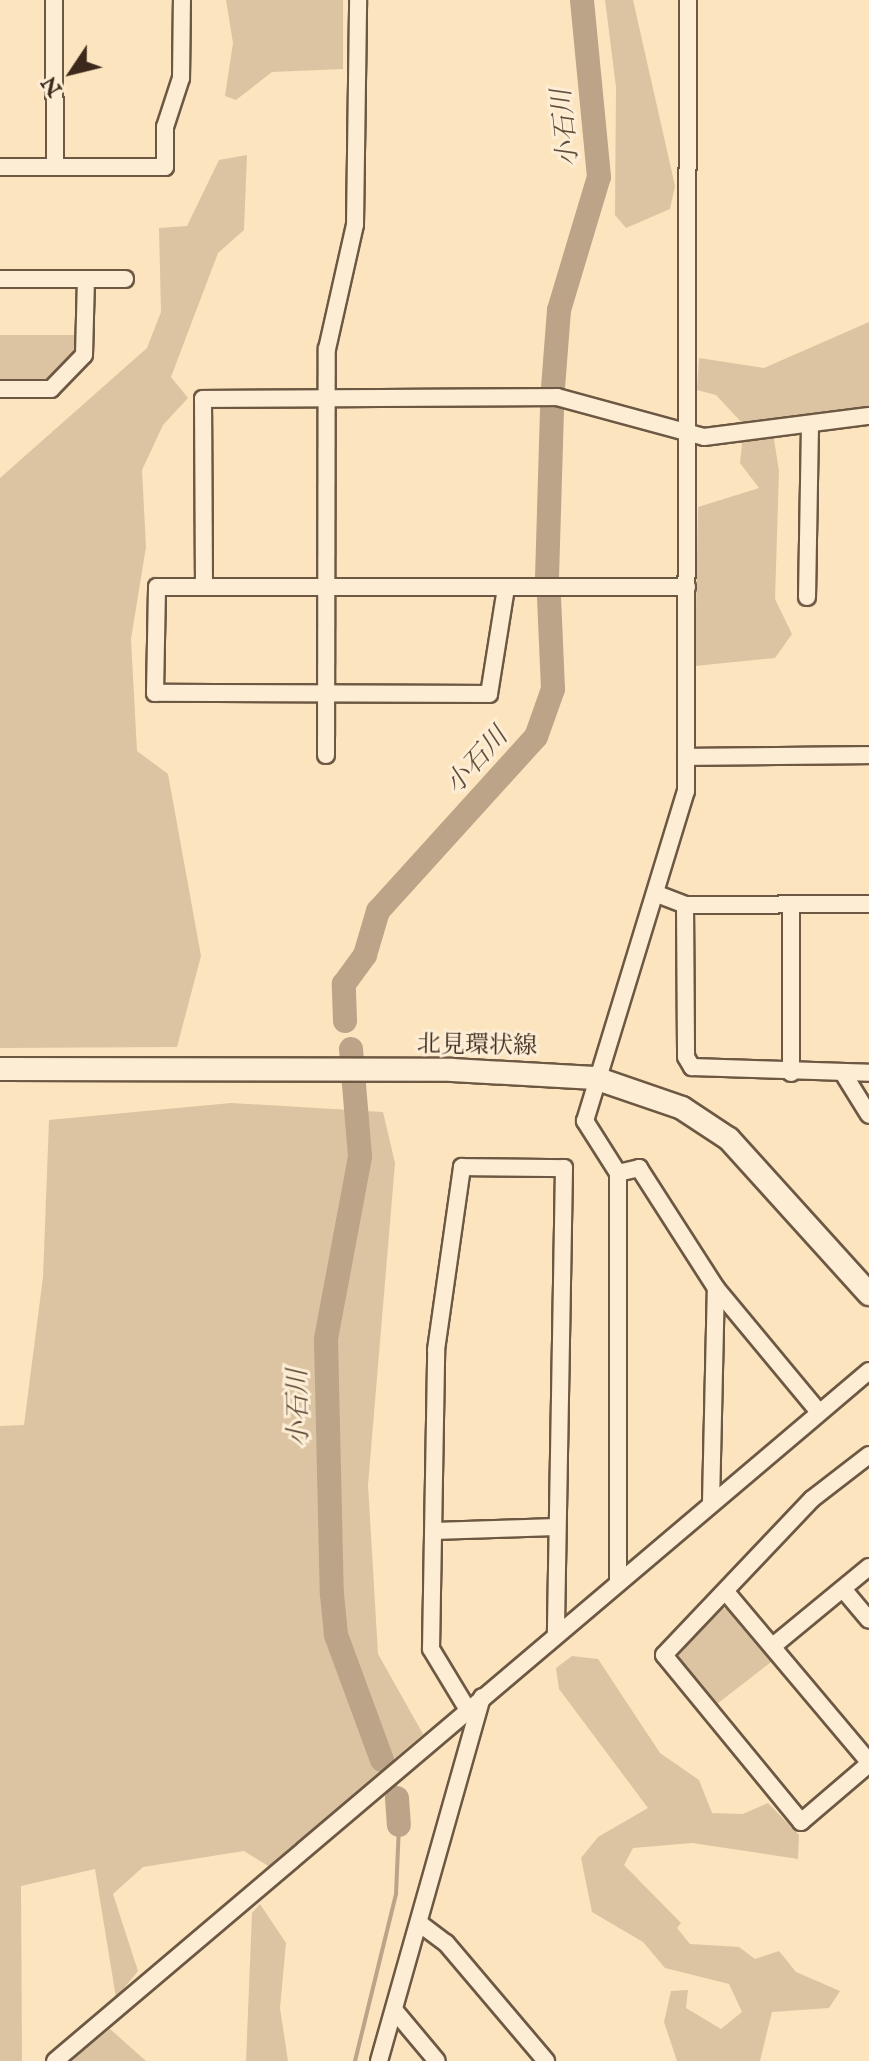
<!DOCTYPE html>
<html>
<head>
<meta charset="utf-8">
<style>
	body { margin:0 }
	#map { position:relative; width:869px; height:2061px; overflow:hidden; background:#fce4be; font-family:"IM FELL English","Noto Serif JP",serif }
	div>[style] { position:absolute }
	.green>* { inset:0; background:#dcc4a2 }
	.stream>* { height:4px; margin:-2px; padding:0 2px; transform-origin:2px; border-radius:2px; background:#bba487 }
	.river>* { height:24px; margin:-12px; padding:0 12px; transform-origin:12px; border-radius:12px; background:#bba487 }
	.roads { filter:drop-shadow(2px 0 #6d5844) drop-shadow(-2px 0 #6d5844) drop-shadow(0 2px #6d5844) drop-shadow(0 -2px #6d5844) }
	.street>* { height:16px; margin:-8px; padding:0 8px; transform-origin:8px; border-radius:8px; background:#fdedd5 }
	.secondary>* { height:22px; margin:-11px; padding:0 11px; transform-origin:11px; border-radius:11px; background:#fdedd5 }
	span { translate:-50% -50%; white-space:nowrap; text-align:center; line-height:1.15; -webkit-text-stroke:6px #fdedd5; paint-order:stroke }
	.street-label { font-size:24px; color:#3d291b }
	.water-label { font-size:26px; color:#634e3b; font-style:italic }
	.north { position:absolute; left:32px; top:32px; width:80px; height:80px; -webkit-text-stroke:6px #fdedd5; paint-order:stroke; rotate:235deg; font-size:22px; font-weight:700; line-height:32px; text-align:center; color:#3d291b }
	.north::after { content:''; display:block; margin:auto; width:28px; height:36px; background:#3d291b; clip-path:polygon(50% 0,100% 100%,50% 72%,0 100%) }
</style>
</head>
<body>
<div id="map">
	<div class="green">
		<div style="clip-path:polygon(226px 0,343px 0,343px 69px,272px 72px,236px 100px,225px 96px,233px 43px)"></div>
		<div style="clip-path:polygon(605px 0,633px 0,675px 186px,670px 209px,626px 228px,615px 215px,616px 87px)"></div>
		<div style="clip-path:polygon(247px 155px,244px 230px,218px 253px,171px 377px,188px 398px,163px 425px,142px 470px,146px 547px,131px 639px,137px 751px,168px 774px,201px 956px,177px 1047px,0 1048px,0 478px,147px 348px,161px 312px,159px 228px,187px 226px,219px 160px)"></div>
		<div style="clip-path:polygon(869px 322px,869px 412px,772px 427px,779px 471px,775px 599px,792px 634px,775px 658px,695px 666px,698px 507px,759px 488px,740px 463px,744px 425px,716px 395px,697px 390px,699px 358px,764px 368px)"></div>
		<div style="clip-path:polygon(0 335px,77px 335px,76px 351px,45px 381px,0 381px)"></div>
		<div style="clip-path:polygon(231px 1103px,383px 1112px,395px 1163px,368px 1485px,378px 1654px,423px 1734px,270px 1867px,244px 1851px,143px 1867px,113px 1894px,138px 1971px,116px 1998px,95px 1869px,21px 1886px,22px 2061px,0 2061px,0 1426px,24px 1425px,43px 1277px,49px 1120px)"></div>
		<div style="clip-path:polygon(722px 1608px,732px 1610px,775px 1659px,713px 1707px,678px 1656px)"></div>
		<div style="clip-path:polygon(572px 1656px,598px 1659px,660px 1753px,699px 1780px,712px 1813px,743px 1814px,768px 1803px,799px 1835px,798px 1859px,692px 1843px,633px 1848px,624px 1865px,681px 1923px,677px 1928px,690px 1944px,739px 1947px,755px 1959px,779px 1951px,796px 1972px,840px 1991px,829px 2008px,772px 2012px,760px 2061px,677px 2061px,664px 2022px,671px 1991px,688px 1990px,686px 2008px,721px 2029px,742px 2012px,729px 1984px,665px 1968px,643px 1942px,592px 1912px,581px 1858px,598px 1837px,648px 1808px,559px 1689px,556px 1668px)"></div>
		<div style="clip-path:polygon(260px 1904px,286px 1943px,280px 2008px,288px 2061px,246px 2061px,252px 1913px)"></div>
		<div style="clip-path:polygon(110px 2029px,146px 2061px,71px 2061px)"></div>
	</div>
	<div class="stream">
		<div style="left:355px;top:2061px;width:172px;rotate:-76.2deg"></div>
		<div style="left:396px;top:1894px;width:69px;rotate:-87.5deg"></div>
	</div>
	<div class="river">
		<div style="left:553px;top:388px;width:78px;rotate:-85.6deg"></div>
		<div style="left:559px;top:310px;width:139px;rotate:-73.3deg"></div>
		<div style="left:599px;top:177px;width:178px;rotate:-95.5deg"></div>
		<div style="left:547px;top:578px;width:173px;rotate:-88.3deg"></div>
		<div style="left:345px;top:1021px;width:37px;rotate:-92deg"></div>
		<div style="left:344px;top:984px;width:36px;rotate:-54deg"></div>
		<div style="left:365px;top:955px;width:46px;rotate:-73.5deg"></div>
		<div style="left:378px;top:911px;width:235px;rotate:-47.8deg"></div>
		<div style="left:536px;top:737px;width:51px;rotate:-70.5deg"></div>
		<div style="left:553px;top:689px;width:92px;rotate:-92.5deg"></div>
		<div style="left:351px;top:1049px;width:108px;rotate:85.2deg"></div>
		<div style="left:360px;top:1157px;width:185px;rotate:100.6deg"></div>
		<div style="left:326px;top:1339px;width:255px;rotate:88.7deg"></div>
		<div style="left:332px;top:1594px;width:41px;rotate:84.4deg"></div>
		<div style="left:336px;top:1635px;width:133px;rotate:69.8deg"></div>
		<div style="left:397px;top:1798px;width:27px;rotate:86deg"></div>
	</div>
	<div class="roads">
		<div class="street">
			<div style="left:54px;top:0;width:167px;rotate:89.7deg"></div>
			<div style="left:0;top:167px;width:165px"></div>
			<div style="left:165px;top:167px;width:40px;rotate:-90deg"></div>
			<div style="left:165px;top:127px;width:52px;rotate:-71.9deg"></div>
			<div style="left:181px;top:78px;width:78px;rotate:-89.3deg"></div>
			<div style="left:0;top:279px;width:125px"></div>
			<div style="left:0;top:389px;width:51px"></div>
			<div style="left:51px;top:389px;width:47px;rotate:-45.9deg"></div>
			<div style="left:84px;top:355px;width:75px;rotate:-88.5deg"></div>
			<div style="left:204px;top:587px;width:188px;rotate:-90.3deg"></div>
			<div style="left:203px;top:399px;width:354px;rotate:-0.3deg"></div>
			<div style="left:557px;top:397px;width:152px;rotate:15.2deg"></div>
			<div style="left:704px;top:437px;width:166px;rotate:-7.3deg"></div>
			<div style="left:506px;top:588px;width:107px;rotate:99.1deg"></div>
			<div style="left:489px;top:694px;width:334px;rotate:-179.8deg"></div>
			<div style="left:155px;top:693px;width:106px;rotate:-88.9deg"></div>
			<div style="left:157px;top:587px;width:530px"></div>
			<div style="left:807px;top:597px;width:172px;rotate:-89deg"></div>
			<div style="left:326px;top:755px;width:406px;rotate:-89.9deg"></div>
			<div style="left:327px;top:349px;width:127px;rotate:-77.3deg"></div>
			<div style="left:355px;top:225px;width:225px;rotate:-89.2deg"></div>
			<div style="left:686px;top:757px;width:183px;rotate:-0.6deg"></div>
			<div style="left:657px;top:894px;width:30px;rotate:21deg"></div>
			<div style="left:685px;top:905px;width:152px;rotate:89.6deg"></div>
			<div style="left:686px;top:1057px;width:12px;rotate:59deg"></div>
			<div style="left:692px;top:1067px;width:177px;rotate:1.9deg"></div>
			<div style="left:791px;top:904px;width:169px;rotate:90deg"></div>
			<div style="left:685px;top:905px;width:184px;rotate:-0.3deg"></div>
			<div style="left:843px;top:1073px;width:49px;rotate:58.2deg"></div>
			<div style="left:618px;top:1173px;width:22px;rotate:-13deg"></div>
			<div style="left:639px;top:1168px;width:143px;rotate:57.3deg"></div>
			<div style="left:716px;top:1288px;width:161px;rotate:50.3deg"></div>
			<div style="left:869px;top:1455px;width:72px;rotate:142.3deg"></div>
			<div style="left:812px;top:1499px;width:215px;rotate:133.5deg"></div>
			<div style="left:664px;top:1655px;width:216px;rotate:50.6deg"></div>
			<div style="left:801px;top:1822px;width:89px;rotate:-40.5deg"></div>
			<div style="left:711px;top:1503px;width:215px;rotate:-88.7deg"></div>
			<div style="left:434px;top:1531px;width:122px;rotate:-1.9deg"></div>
			<div style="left:618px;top:1581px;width:408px;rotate:-90deg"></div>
			<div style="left:618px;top:1173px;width:62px;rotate:-122.4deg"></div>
			<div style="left:585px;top:1121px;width:345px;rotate:-73deg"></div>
			<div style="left:686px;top:791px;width:791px;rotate:-89.86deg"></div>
			<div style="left:843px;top:1589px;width:40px;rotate:50deg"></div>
			<div style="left:726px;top:1592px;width:222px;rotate:49.9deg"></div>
			<div style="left:773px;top:1646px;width:124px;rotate:-39.5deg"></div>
			<div style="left:468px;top:1710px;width:71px;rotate:-121.2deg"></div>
			<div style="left:431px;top:1649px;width:299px;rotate:-89deg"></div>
			<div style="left:436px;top:1350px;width:185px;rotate:-81.9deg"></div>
			<div style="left:462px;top:1167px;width:102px;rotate:0.6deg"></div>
			<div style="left:564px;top:1168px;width:465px;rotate:91deg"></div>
			<div style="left:419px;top:1923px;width:34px;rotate:37deg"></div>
			<div style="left:446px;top:1943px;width:155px;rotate:49.7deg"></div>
			<div style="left:395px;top:2011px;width:65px;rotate:50deg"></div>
			<div style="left:55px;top:2061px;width:1067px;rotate:-40.29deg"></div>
			<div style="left:379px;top:2061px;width:378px;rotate:-74.2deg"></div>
		</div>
		<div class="secondary">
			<div style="left:0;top:1069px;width:452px;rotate:0.1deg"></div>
			<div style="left:452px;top:1070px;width:143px;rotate:3.2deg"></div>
			<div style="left:595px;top:1078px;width:92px;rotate:19deg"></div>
			<div style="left:682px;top:1108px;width:56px;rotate:33.4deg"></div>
			<div style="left:729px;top:1139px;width:209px;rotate:47.9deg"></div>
		</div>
	</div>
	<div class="street-label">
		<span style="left:477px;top:1046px;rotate:1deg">北見環状線</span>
	</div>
	<div class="water-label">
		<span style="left:566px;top:128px;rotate:-96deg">小石川</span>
		<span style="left:477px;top:761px;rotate:-48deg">小石川</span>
		<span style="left:299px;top:1408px;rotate:-91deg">小石川</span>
	</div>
	<div class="north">N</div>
</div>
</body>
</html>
